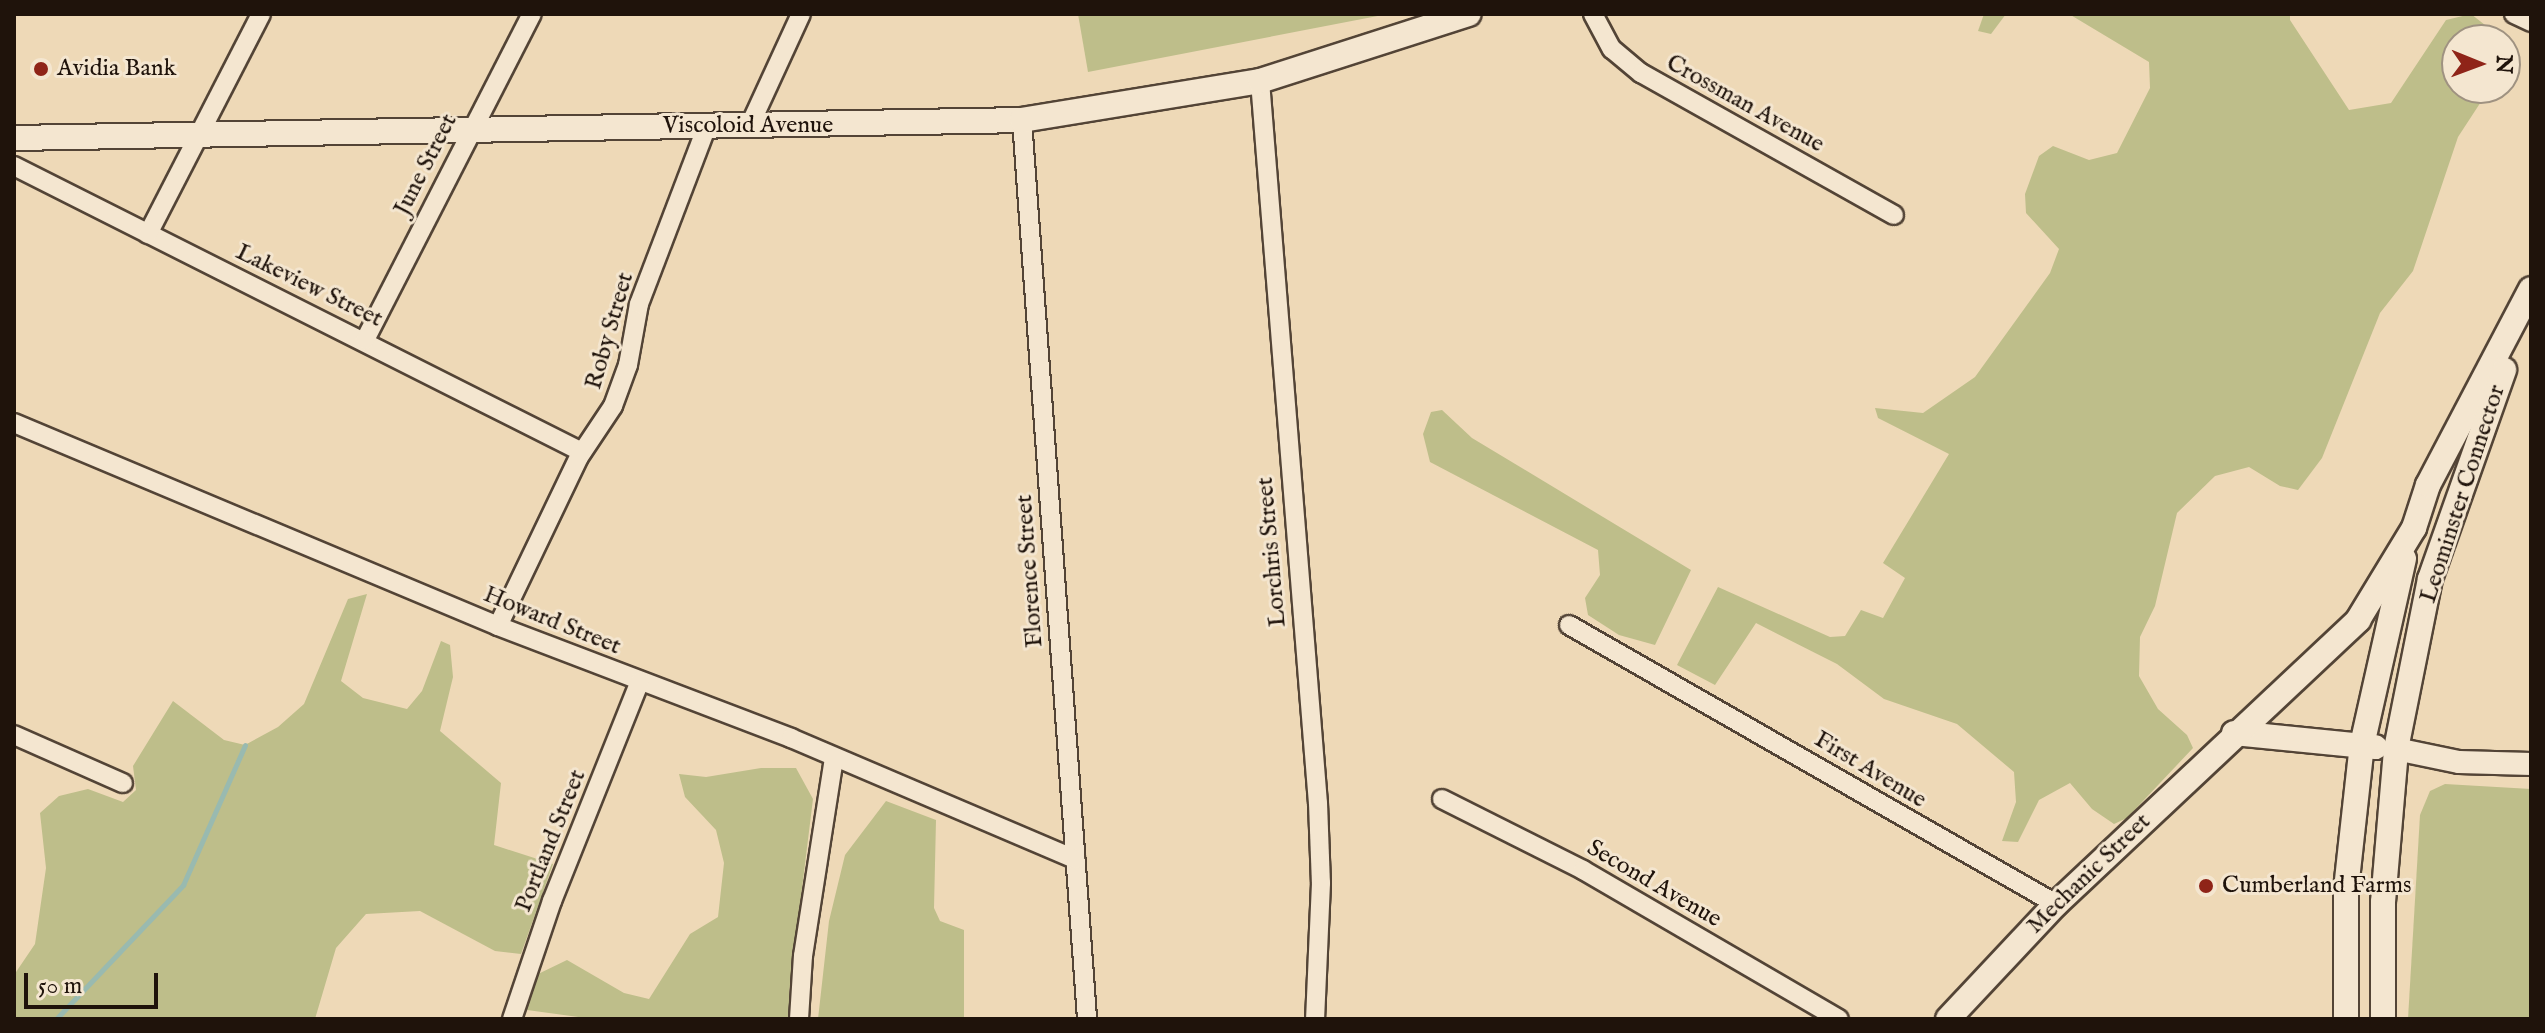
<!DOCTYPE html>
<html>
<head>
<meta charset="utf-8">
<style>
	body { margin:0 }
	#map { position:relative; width:2545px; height:1033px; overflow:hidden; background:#eed9b7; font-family:"IM FELL English",serif }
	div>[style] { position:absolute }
	.green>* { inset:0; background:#bebe8a }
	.stream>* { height:5px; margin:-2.5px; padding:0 2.5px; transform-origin:2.5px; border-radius:2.5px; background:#99bab0 }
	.roads { filter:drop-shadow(2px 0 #534436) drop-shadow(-2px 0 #534436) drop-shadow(0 2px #534436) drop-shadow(0 -2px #534436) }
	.minor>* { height:18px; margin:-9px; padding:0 9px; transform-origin:9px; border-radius:9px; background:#f4e6d0 }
	.tertiary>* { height:22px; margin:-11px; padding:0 11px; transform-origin:11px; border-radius:11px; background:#f4e6d0 }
	.secondary>* { height:24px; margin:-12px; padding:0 12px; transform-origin:12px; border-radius:12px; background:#f4e6d0 }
	.dots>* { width:22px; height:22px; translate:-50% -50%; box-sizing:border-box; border:4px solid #f4e6d0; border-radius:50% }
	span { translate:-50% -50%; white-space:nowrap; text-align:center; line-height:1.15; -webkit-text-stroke:6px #f4e6d0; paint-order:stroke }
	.poi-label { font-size:24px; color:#1f130b }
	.left { translate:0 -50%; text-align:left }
	.street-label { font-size:24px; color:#1f130b }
	.frame { position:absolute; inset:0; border:16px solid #1f130b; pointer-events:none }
	.north { position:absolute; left:2441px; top:24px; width:80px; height:80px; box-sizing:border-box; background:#f4e6d0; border:2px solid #9f9281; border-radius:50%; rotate:91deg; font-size:22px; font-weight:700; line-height:32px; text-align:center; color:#1f130b }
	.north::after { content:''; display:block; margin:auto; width:28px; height:36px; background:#8f2418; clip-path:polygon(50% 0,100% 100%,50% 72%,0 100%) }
	.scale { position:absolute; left:24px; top:973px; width:134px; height:36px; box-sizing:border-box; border:4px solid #1f130b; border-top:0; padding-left:10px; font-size:24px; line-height:28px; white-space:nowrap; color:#1f130b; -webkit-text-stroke:6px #f4e6d0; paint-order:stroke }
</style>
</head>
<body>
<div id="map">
	<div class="green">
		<div style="clip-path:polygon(1078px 14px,1388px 14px,1088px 72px)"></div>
		<div style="clip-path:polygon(1984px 14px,2006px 14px,1991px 34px,1978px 31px)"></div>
		<div style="clip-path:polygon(2069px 14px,2290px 14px,2290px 20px,2349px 110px,2391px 103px,2446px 20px,2471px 14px,2504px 40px,2457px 40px,2457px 88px,2490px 88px,2458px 137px,2413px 271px,2380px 313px,2322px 458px,2298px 490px,2280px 486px,2249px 467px,2215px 476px,2177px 513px,2155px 606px,2140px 637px,2139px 676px,2158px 709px,2187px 735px,2193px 748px,2127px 818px,2114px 824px,2092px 809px,2070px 783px,2039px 800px,2018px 842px,2002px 841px,2016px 802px,2014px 772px,1957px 724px,1884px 699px,1837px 664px,1756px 623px,1715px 685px,1677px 665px,1718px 587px,1830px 637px,1845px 636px,1861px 610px,1883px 618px,1905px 578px,1883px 563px,1949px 454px,1878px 418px,1875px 408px,1923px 413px,1975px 377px,2050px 273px,2059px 249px,2026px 213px,2025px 194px,2039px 156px,2053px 146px,2089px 160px,2117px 153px,2150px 88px,2149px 62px)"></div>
		<div style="clip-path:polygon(1442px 410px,1472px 438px,1691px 570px,1655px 645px,1619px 635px,1588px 615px,1585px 598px,1600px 575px,1598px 550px,1430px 462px,1423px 434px,1431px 412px)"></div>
		<div style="clip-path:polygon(367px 594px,341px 681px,363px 698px,407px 709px,422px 691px,441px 641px,450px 645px,453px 677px,440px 731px,501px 783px,494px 845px,553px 864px,521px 954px,495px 951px,420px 911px,366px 914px,336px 948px,315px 1019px,14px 1019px,14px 975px,35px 944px,46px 868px,40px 813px,59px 796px,88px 789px,123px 802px,136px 790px,133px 766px,173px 701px,224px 740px,245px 745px,278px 727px,304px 704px,348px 599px)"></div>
		<div style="clip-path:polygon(761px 768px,796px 768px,813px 799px,789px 994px,792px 1019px,593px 1019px,527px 1010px,536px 975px,567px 960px,624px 993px,649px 999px,690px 934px,718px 917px,724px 863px,716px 830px,685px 797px,679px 774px,706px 777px)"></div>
		<div style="clip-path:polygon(2445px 784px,2531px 789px,2531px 1019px,2408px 1019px,2420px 815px,2430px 791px)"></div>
		<div style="clip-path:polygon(886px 801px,936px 820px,934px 908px,940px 921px,964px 930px,964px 1019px,818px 1019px,829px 921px,845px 855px)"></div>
	</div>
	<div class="stream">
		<div style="left:56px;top:1019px;width:185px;rotate:-46.5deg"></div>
		<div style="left:183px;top:885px;width:153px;rotate:-66.1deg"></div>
	</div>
	<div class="roads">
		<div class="minor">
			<div style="left:1593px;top:14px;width:40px;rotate:62deg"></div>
			<div style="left:1612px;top:49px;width:38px;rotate:40deg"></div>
			<div style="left:1641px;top:73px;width:290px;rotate:29.3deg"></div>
			<div style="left:2514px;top:14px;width:19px;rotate:25deg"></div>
			<div style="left:1260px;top:81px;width:724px;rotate:85.41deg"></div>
			<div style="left:1318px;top:803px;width:80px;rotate:87.9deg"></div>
			<div style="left:1321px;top:883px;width:136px;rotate:92.5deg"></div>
			<div style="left:1022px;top:120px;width:901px;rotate:85.86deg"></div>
			<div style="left:749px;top:127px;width:124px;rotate:-65.3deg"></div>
			<div style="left:14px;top:166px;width:636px;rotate:26.73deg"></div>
			<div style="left:148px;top:234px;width:247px;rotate:-62.8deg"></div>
			<div style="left:365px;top:340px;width:366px;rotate:-62.9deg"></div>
			<div style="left:14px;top:423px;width:525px;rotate:22.75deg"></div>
			<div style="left:498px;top:626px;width:314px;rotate:20.9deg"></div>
			<div style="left:791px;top:738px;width:309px;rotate:23.1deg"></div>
			<div style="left:1569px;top:625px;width:561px;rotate:29.81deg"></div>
			<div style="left:498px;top:626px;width:187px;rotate:-64.4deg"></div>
			<div style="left:579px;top:457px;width:61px;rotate:-56.3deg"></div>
			<div style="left:613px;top:406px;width:44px;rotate:-69.9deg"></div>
			<div style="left:628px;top:365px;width:62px;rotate:-79.8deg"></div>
			<div style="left:639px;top:304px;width:191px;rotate:-69.1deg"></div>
			<div style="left:14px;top:735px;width:119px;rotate:23.8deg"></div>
			<div style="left:1442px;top:799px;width:158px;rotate:26.7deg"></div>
			<div style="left:1583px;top:870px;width:296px;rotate:30.2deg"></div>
			<div style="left:512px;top:1019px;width:125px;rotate:-71.3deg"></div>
			<div style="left:552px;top:901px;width:237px;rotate:-68.2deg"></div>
			<div style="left:799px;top:1019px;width:63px;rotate:-86.4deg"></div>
			<div style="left:803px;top:956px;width:200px;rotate:-81.1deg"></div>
		</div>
		<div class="tertiary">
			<div style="left:2396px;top:749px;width:64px;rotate:11.7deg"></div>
			<div style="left:2459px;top:762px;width:72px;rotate:1.6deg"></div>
		</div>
		<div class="secondary">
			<div style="left:14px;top:138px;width:1008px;rotate:-1.02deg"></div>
			<div style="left:1022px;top:120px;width:241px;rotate:-9.3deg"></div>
			<div style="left:1260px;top:81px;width:219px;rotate:-17.8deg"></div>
			<div style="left:2234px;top:733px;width:142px;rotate:5.7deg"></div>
			<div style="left:1948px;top:1019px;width:158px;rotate:-46.8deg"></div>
			<div style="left:2056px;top:904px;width:415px;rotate:-43.2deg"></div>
			<div style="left:2358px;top:620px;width:108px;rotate:-58.7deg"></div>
			<div style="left:2414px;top:528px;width:45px;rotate:-72deg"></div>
			<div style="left:2428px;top:485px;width:221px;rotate:-62.3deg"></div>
			<div style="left:2346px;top:1019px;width:130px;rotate:-90deg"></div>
			<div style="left:2346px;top:889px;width:145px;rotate:-83.7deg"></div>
			<div style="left:2362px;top:745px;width:191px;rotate:-77.3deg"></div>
			<div style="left:2383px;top:1019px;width:117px;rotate:-90deg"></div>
			<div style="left:2383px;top:902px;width:154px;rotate:-85.1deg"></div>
			<div style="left:2396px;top:749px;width:173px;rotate:-78.7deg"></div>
			<div style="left:2430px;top:579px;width:222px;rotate:-70.5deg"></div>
		</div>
	</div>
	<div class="dots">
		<div style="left:41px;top:69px;background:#8f2418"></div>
		<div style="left:2206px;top:886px;background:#8f2418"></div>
	</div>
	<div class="poi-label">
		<span class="left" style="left:57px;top:69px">Avidia Bank</span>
		<span class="left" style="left:2222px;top:886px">Cumberland Farms</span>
	</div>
	<div class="street-label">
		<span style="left:1745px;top:104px;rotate:29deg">Crossman Avenue</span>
		<span style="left:748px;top:126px">Viscoloid Avenue</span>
		<span style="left:426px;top:165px;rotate:-63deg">June Street</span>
		<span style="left:309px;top:286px;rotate:26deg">Lakeview Street</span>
		<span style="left:610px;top:331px;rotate:-74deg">Roby Street</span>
		<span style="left:2463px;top:494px;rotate:-72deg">Leominster Connector</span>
		<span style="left:1272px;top:552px;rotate:-95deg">Lorchris Street</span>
		<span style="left:1030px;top:571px;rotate:-94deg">Florence Street</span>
		<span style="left:552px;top:621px;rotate:22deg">Howard Street</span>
		<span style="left:1870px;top:770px;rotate:31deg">First Avenue</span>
		<span style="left:551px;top:841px;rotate:-68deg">Portland Street</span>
		<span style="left:2089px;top:874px;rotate:-44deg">Mechanic Street</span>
		<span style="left:1654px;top:884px;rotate:30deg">Second Avenue</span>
	</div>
	<div class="frame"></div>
	<div class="north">N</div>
	<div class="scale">50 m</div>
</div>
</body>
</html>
